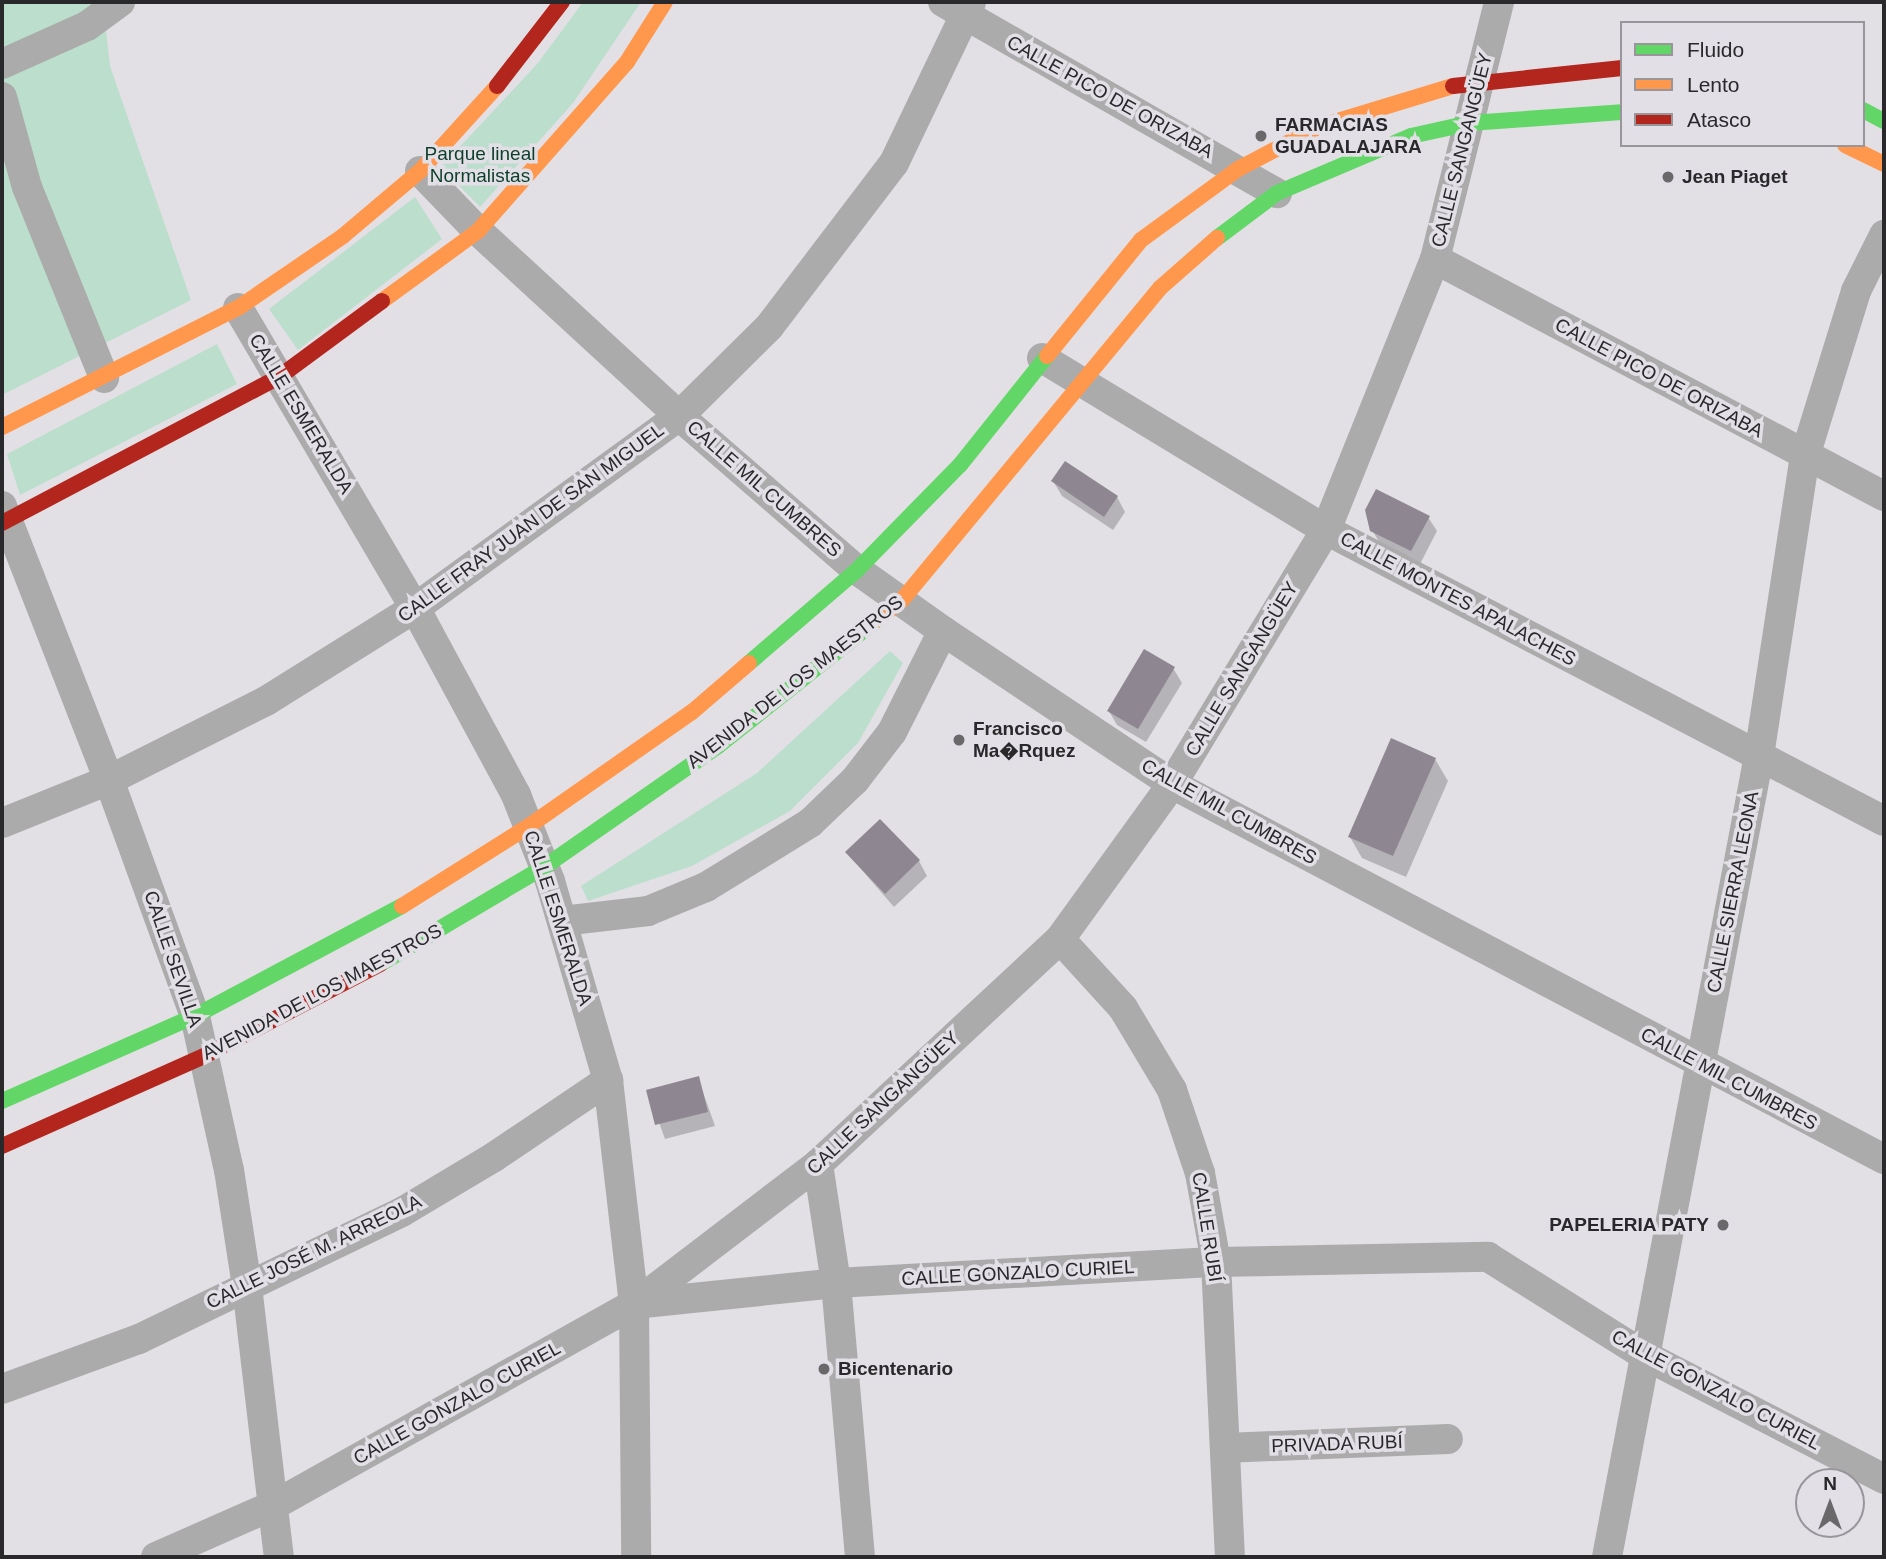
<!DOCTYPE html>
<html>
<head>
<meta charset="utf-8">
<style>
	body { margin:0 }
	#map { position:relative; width:1886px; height:1559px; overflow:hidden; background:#e3e0e5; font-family:Helvetica,sans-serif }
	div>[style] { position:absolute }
	.green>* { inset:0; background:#bcdecc }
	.shadow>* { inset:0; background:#0003 }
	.building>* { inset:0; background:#8e8791 }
	.street>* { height:30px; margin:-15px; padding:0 15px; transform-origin:15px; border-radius:15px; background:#acabac }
	.fast>* { height:16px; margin:-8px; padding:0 8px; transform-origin:8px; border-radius:8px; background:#63d668 }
	.slow>* { height:16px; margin:-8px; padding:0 8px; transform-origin:8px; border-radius:8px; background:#ff974d }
	.jam>* { height:16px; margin:-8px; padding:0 8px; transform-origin:8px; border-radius:8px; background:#b3261e }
	.dots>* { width:19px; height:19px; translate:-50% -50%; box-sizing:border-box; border:4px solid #e3dfe6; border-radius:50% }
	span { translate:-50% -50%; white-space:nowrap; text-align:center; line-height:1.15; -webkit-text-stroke:7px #e3dfe6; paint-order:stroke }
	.street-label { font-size:19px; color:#29282a }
	.poi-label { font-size:19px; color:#29282a; font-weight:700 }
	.left { translate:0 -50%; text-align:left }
	.right { translate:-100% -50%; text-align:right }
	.park-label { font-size:19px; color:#0c3f28 }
	.frame { position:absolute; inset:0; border:4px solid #29282a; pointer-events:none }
	.legend { position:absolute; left:1620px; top:21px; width:245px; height:126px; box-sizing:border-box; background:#e3dfe6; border:2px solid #99969b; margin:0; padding:9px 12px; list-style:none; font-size:21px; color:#29282a }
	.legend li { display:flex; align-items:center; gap:14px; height:35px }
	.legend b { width:35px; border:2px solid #99969b }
	.north { position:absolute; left:1795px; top:1468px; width:70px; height:70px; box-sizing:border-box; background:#e3dfe6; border:2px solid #99969b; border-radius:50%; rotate:0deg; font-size:19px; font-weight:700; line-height:28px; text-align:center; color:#29282a }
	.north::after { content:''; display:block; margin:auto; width:24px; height:32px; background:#6a686b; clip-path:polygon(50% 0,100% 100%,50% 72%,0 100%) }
</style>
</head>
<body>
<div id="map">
	<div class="green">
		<div style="clip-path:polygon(2px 2px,103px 2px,110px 66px,191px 300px,2px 395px)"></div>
		<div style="clip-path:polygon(583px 2px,641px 2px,573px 103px,480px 207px,441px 167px,538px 63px)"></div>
		<div style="clip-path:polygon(415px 197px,442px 239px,298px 350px,269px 309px)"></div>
		<div style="clip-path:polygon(217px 344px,237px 384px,20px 495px,7px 454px)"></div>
		<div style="clip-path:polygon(890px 651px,903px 663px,858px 743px,790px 811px,692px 866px,588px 901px,581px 886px,757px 773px)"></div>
	</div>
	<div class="shadow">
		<div style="clip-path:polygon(1053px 481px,1117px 497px,1125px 512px,1113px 530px,1062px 496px)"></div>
		<div style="clip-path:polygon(1428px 517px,1437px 531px,1420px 564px,1381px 545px,1372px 530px)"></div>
		<div style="clip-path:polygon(1173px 668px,1182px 683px,1146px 742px,1117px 725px,1109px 711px)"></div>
		<div style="clip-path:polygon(1435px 759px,1448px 781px,1406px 877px,1362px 858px,1350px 837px)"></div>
		<div style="clip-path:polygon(847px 853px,919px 861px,927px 876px,894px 907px)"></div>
		<div style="clip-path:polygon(698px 1078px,715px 1126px,665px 1139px,648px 1091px)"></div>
	</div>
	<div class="building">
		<div style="clip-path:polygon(1065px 461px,1118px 496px,1104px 517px,1051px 481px)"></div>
		<div style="clip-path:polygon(1376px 489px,1430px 516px,1411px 551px,1370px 531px,1365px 510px)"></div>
		<div style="clip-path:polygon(1144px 649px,1175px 667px,1138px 729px,1107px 711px)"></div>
		<div style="clip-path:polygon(1391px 738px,1436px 758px,1393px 856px,1348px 837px)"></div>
		<div style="clip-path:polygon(880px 819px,920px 860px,885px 894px,845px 852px)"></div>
		<div style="clip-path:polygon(699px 1076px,708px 1112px,655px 1125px,646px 1090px)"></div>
	</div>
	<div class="street">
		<div style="left:943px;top:2px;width:385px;rotate:29.8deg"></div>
		<div style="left:2px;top:64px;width:93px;rotate:-24.1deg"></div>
		<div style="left:87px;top:26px;width:41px;rotate:-36deg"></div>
		<div style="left:2px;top:97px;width:93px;rotate:74.5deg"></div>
		<div style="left:27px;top:187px;width:206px;rotate:68deg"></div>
		<div style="left:420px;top:171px;width:83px;rotate:46deg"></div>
		<div style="left:478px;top:231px;width:273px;rotate:42.6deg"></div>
		<div style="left:679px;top:416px;width:235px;rotate:40.9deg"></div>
		<div style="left:857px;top:570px;width:105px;rotate:35.3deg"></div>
		<div style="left:943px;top:631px;width:275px;rotate:33.7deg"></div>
		<div style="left:1172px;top:784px;width:805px;rotate:27.78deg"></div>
		<div style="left:1435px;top:259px;width:508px;rotate:27.83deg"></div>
		<div style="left:238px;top:308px;width:348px;rotate:59.5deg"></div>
		<div style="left:415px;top:608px;width:213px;rotate:61.6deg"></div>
		<div style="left:516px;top:795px;width:92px;rotate:68.4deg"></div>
		<div style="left:550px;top:881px;width:207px;rotate:73.8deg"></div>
		<div style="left:608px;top:1080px;width:226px;rotate:83.4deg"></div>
		<div style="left:634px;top:1304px;width:253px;rotate:89.5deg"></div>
		<div style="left:1042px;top:358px;width:332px;rotate:31.2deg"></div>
		<div style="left:1326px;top:530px;width:629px;rotate:27.54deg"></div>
		<div style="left:2px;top:506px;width:294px;rotate:68.7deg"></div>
		<div style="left:109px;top:780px;width:251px;rotate:70deg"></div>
		<div style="left:195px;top:1016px;width:158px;rotate:77.6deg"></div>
		<div style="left:229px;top:1170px;width:117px;rotate:81.2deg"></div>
		<div style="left:247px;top:1286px;width:273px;rotate:83.3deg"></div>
		<div style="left:2px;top:823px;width:115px;rotate:-21.9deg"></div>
		<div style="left:109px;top:780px;width:176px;rotate:-26.7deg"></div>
		<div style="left:266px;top:701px;width:176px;rotate:-32deg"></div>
		<div style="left:415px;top:608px;width:326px;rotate:-36deg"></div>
		<div style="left:679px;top:416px;width:127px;rotate:-44.7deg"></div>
		<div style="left:769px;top:327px;width:206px;rotate:-52.7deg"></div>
		<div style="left:894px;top:163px;width:178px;rotate:-64.4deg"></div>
		<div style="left:562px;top:921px;width:87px;rotate:-6.6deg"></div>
		<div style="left:648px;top:911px;width:63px;rotate:-22.5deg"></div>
		<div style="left:706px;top:887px;width:122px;rotate:-31.6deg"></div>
		<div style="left:810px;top:823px;width:62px;rotate:-43.7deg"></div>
		<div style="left:855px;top:780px;width:61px;rotate:-52.4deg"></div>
		<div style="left:892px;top:732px;width:113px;rotate:-63.2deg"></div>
		<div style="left:1060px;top:939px;width:93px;rotate:47.6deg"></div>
		<div style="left:1123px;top:1008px;width:96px;rotate:59.1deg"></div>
		<div style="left:1172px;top:1090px;width:88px;rotate:71.4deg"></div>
		<div style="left:1200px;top:1173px;width:90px;rotate:79.8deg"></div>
		<div style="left:1216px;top:1262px;width:295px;rotate:87.3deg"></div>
		<div style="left:818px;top:1164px;width:120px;rotate:81.4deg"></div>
		<div style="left:836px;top:1283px;width:275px;rotate:85deg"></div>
		<div style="left:635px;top:1304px;width:230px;rotate:-37.4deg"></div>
		<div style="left:818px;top:1164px;width:330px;rotate:-42.9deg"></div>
		<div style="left:1060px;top:939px;width:191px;rotate:-54.1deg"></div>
		<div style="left:1172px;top:784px;width:297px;rotate:-58.8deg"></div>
		<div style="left:1326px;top:530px;width:292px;rotate:-68.1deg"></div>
		<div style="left:1435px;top:259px;width:265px;rotate:-76deg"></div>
		<div style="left:2px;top:1389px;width:146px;rotate:-20.1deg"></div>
		<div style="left:139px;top:1339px;width:292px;rotate:-25.8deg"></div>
		<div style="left:402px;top:1212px;width:107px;rotate:-30.9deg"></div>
		<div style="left:494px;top:1157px;width:138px;rotate:-34deg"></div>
		<div style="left:1225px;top:1448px;width:223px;rotate:-2.3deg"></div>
		<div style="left:156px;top:1557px;width:131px;rotate:-23.8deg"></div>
		<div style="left:276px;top:1504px;width:410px;rotate:-29.2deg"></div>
		<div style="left:634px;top:1304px;width:203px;rotate:-5.9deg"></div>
		<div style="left:836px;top:1283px;width:381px;rotate:-3.2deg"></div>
		<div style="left:1216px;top:1262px;width:272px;rotate:-1.1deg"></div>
		<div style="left:1488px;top:1257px;width:186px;rotate:32.1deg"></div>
		<div style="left:1646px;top:1356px;width:268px;rotate:27.3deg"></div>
		<div style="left:1607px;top:1557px;width:815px;rotate:-79.26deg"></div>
		<div style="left:1759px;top:756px;width:304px;rotate:-81.3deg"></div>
		<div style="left:1805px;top:456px;width:173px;rotate:-72.8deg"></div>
		<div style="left:1856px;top:291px;width:63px;rotate:-63.4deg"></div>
	</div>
	<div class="fast">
		<div style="left:1863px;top:110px;width:24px;rotate:28deg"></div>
		<div style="left:1217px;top:238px;width:75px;rotate:-36.9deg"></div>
		<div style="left:1277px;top:193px;width:146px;rotate:-23deg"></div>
		<div style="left:1411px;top:136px;width:60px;rotate:-12.4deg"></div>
		<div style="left:1470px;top:123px;width:152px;rotate:-4.1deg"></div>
		<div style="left:749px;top:663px;width:143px;rotate:-40.7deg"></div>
		<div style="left:857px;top:570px;width:147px;rotate:-45.6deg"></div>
		<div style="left:960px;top:465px;width:139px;rotate:-51.4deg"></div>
		<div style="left:380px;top:964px;width:191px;rotate:-30.6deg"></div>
		<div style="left:544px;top:867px;width:212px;rotate:-34.8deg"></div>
		<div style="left:718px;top:746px;width:201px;rotate:-38.5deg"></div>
		<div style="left:2px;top:1101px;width:211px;rotate:-23.8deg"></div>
		<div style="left:195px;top:1016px;width:234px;rotate:-28deg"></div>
	</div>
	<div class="slow">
		<div style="left:1845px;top:145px;width:43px;rotate:26deg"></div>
		<div style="left:382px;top:301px;width:119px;rotate:-36.1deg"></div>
		<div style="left:478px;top:231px;width:225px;rotate:-48.6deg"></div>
		<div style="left:627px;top:62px;width:71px;rotate:-57.7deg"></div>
		<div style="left:1047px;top:356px;width:149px;rotate:-51deg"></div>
		<div style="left:1141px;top:240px;width:120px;rotate:-36.2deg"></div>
		<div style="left:1238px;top:169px;width:90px;rotate:-27.7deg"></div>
		<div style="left:1318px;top:127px;width:141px;rotate:-16.9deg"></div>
		<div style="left:2px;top:427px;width:264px;rotate:-26.8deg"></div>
		<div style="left:238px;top:308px;width:127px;rotate:-34.4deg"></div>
		<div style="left:343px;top:236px;width:101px;rotate:-40.2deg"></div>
		<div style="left:420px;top:171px;width:115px;rotate:-47.8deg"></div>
		<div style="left:875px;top:621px;width:34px;rotate:-38deg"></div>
		<div style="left:902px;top:600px;width:405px;rotate:-50.4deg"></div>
		<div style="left:1160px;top:288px;width:76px;rotate:-41.3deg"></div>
		<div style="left:402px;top:906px;width:150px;rotate:-32.2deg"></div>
		<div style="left:529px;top:826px;width:199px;rotate:-35deg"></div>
		<div style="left:692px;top:712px;width:75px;rotate:-40.7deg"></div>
	</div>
	<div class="jam">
		<div style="left:497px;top:86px;width:106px;rotate:-52.3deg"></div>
		<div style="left:1453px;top:86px;width:170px;rotate:-6.1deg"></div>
		<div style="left:2px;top:523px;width:313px;rotate:-27.8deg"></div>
		<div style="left:279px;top:377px;width:128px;rotate:-36.4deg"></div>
		<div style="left:2px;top:1146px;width:221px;rotate:-24deg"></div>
		<div style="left:204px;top:1056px;width:199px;rotate:-27.6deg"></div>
	</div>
	<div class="dots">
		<div style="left:1261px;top:136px;background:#6a686b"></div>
		<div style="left:1668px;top:177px;background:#6a686b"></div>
		<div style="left:959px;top:740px;background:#6a686b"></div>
		<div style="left:1723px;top:1225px;background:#6a686b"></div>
		<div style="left:824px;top:1369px;background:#6a686b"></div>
	</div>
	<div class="street-label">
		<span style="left:1110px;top:97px;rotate:29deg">CALLE PICO DE ORIZABA</span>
		<span style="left:1462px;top:150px;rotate:-76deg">CALLE SANGANGÜEY</span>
		<span style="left:1659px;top:378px;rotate:28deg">CALLE PICO DE ORIZABA</span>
		<span style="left:301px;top:414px;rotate:59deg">CALLE ESMERALDA</span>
		<span style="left:764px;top:489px;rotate:41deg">CALLE MIL CUMBRES</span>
		<span style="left:531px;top:523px;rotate:-36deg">CALLE FRAY JUAN DE SAN MIGUEL</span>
		<span style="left:1458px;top:599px;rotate:28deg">CALLE MONTES APALACHES</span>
		<span style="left:1242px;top:669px;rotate:-59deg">CALLE SANGANGÜEY</span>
		<span style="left:795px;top:682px;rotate:-38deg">AVENIDA DE LOS MAESTROS</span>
		<span style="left:1229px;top:812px;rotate:29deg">CALLE MIL CUMBRES</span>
		<span style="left:1733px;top:892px;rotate:-79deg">CALLE SIERRA LEONA</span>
		<span style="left:558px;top:918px;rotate:72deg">CALLE ESMERALDA</span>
		<span style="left:173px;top:959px;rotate:71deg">CALLE SEVILLA</span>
		<span style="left:322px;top:992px;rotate:-28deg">AVENIDA DE LOS MAESTROS</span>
		<span style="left:1729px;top:1079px;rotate:28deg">CALLE MIL CUMBRES</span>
		<span style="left:883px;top:1103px;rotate:-43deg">CALLE SANGANGÜEY</span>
		<span style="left:1207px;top:1227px;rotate:81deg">CALLE RUBÍ</span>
		<span style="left:314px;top:1252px;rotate:-26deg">CALLE JOSÉ M. ARREOLA</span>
		<span style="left:1018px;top:1273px;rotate:-3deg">CALLE GONZALO CURIEL</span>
		<span style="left:1716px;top:1390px;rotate:28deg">CALLE GONZALO CURIEL</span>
		<span style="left:457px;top:1403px;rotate:-29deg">CALLE GONZALO CURIEL</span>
		<span style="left:1337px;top:1444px;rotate:-2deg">PRIVADA RUBÍ</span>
	</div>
	<div class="poi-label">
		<span class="left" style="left:1275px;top:136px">FARMACIAS<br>GUADALAJARA</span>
		<span class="left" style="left:1682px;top:177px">Jean Piaget</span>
		<span class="left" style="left:973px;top:740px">Francisco<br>Ma�Rquez</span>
		<span class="right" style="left:1709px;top:1225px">PAPELERIA PATY</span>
		<span class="left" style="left:838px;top:1369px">Bicentenario</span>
	</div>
	<div class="park-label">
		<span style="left:480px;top:165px">Parque lineal<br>Normalistas</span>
	</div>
	<div class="frame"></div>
	<ul class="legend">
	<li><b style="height:9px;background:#63d668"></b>Fluido</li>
	<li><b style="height:9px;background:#ff974d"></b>Lento</li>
	<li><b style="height:9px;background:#b3261e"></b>Atasco</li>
	</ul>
	<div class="north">N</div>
</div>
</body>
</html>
